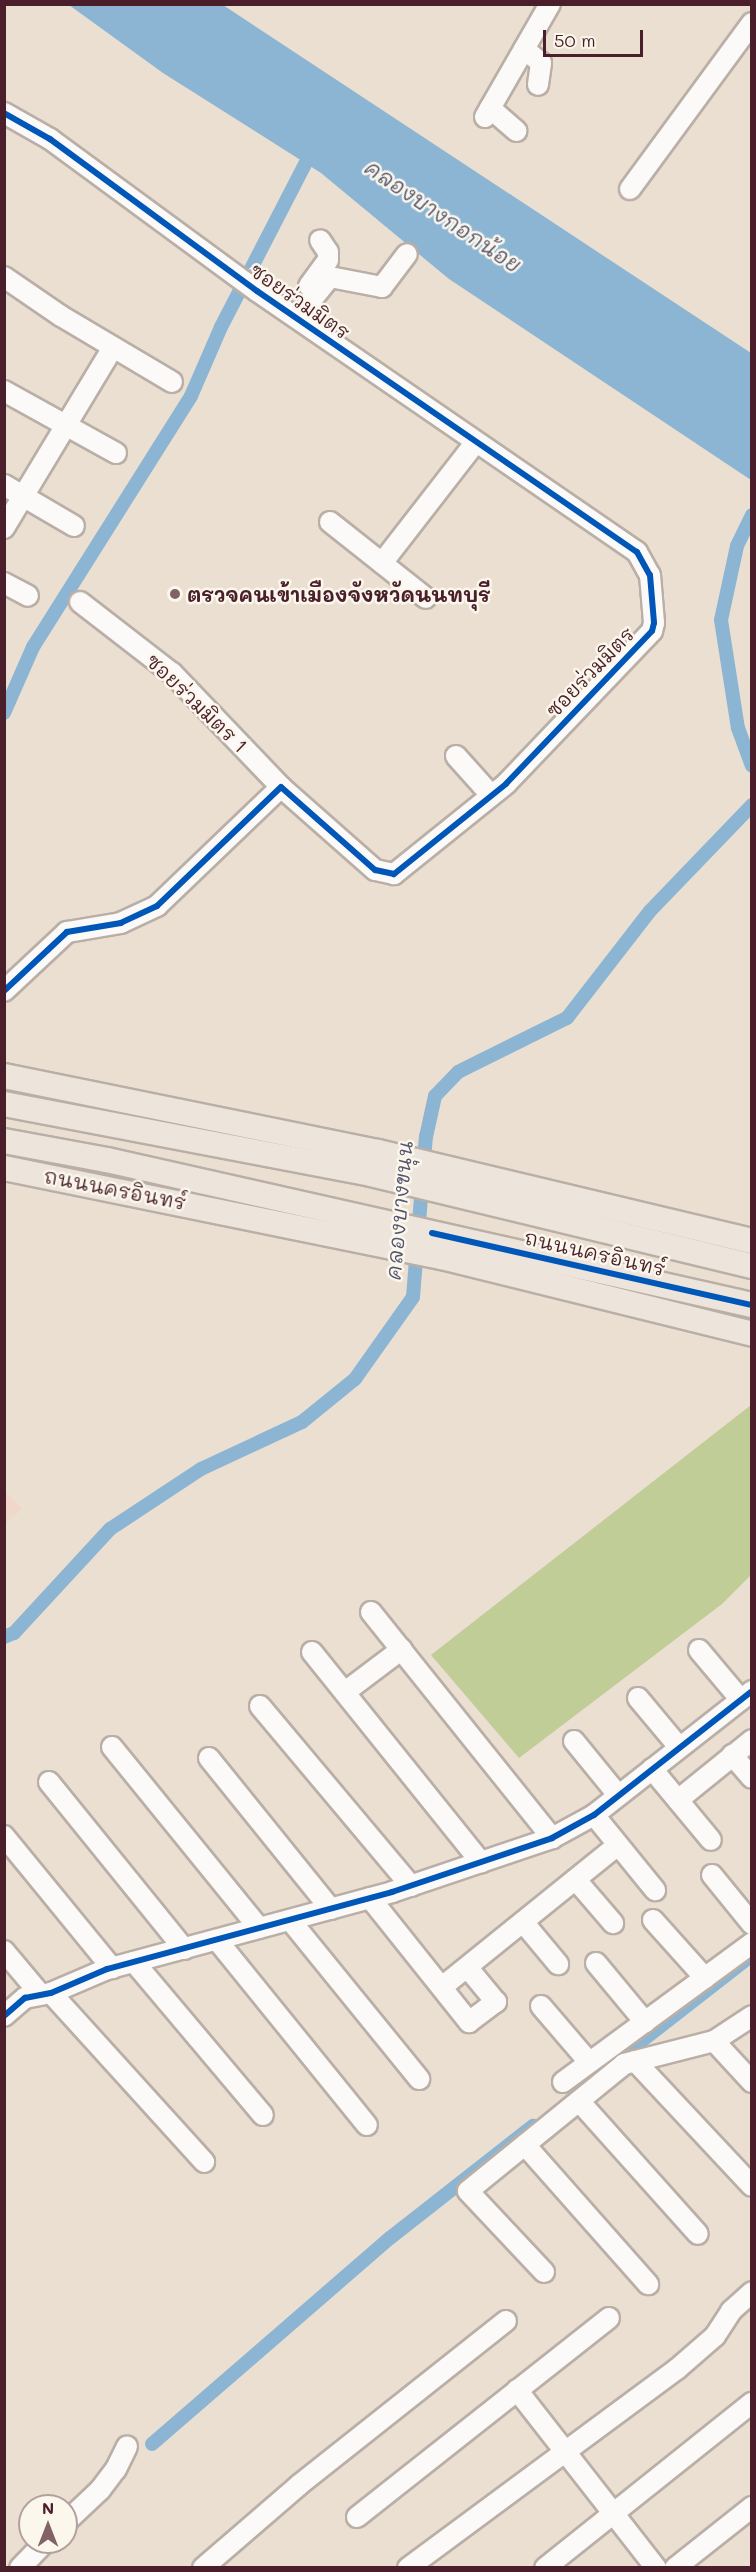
<!DOCTYPE html>
<html>
<head>
<meta charset="utf-8">
<style>
	body { margin:0 }
	#map { position:relative; width:756px; height:2572px; overflow:hidden; background:#eadfd0; font-family:Mali,"Playpen Sans Thai",sans-serif }
	div>[style] { position:absolute }
	.built>* { inset:0; background:#f1d7ca }
	.green>* { inset:0; background:#c0cd97 }
	.water>* { inset:0; background:#8cb5d4 }
	.canal>* { height:14px; margin:-7px; padding:0 7px; transform-origin:7px; border-radius:7px; background:#8cb5d4 }
	.roads { filter:drop-shadow(2px 0 #baafa7) drop-shadow(-2px 0 #baafa7) drop-shadow(0 2px #baafa7) drop-shadow(0 -2px #baafa7) }
	.minor>* { height:20px; margin:-10px; padding:0 10px; transform-origin:10px; border-radius:10px; background:#fcfaf8 }
	.major>* { height:24px; margin:-12px; padding:0 12px; transform-origin:12px; border-radius:12px; background:#ede5dc }
	.cycleway>* { height:6px; margin:-3px; padding:0 3px; transform-origin:3px; border-radius:3px; background:#0057b8 }
	.dots>* { width:16px; height:16px; translate:-50% -50%; box-sizing:border-box; border:3px solid #fbf7ec; border-radius:50% }
	span { translate:-50% -50%; white-space:nowrap; text-align:center; line-height:1.15; -webkit-text-stroke:5px #fbf7ec; paint-order:stroke }
	.street-label { font-size:20px; color:#4a1f2b }
	.poi-label { font-size:20px; color:#4a1f2b; font-weight:700 }
	.left { translate:0 -50%; text-align:left }
	.water-label { font-size:21px; color:#54546f; font-style:italic }
	.frame { position:absolute; inset:0; border:6px solid #4a1f2b; pointer-events:none }
	.north { position:absolute; left:18px; top:2494px; width:60px; height:60px; box-sizing:border-box; background:#fbf7ec; border:2px solid #b4a19f; border-radius:50%; rotate:0deg; font-size:16px; font-weight:700; line-height:24px; text-align:center; color:#4a1f2b }
	.north::after { content:''; display:block; margin:auto; width:21px; height:27px; background:#826265; clip-path:polygon(50% 0,100% 100%,50% 72%,0 100%) }
	.scale { position:absolute; left:543px; top:30px; width:100px; height:27px; box-sizing:border-box; border:3px solid #4a1f2b; border-top:0; padding-left:8px; font-size:18px; line-height:21px; white-space:nowrap; color:#4a1f2b; -webkit-text-stroke:4px #fbf7ec; paint-order:stroke }
</style>
</head>
<body>
<div id="map">
	<div class="built">
		<div style="clip-path:polygon(5px 1491px,22px 1509px,5px 1524px,4px 1524px)"></div>
	</div>
	<div class="green">
		<div style="clip-path:polygon(751px 1405px,751px 1575px,722px 1604px,519px 1758px,431px 1655px)"></div>
	</div>
	<div class="water">
		<div style="clip-path:polygon(69px 5px,223px 5px,751px 353px,751px 480px,449px 279px,321px 173px,163px 73px)"></div>
	</div>
	<div class="canal">
		<div style="left:752px;top:515px;width:34px;rotate:116deg"></div>
		<div style="left:737px;top:546px;width:76px;rotate:102.2deg"></div>
		<div style="left:721px;top:620px;width:109px;rotate:81.1deg"></div>
		<div style="left:738px;top:728px;width:40px;rotate:69.8deg"></div>
		<div style="left:4px;top:713px;width:72px;rotate:-66.3deg"></div>
		<div style="left:33px;top:647px;width:297px;rotate:-57.8deg"></div>
		<div style="left:191px;top:396px;width:75px;rotate:-66.5deg"></div>
		<div style="left:221px;top:327px;width:200px;rotate:-62.7deg"></div>
		<div style="left:4px;top:1637px;width:11px;rotate:-22deg"></div>
		<div style="left:14px;top:1633px;width:142px;rotate:-47.3deg"></div>
		<div style="left:110px;top:1529px;width:109px;rotate:-33.4deg"></div>
		<div style="left:201px;top:1469px;width:111px;rotate:-25deg"></div>
		<div style="left:302px;top:1422px;width:68px;rotate:-39.1deg"></div>
		<div style="left:355px;top:1379px;width:100px;rotate:-54.7deg"></div>
		<div style="left:413px;top:1297px;width:161px;rotate:-85.4deg"></div>
		<div style="left:426px;top:1137px;width:42px;rotate:-77.6deg"></div>
		<div style="left:435px;top:1096px;width:33px;rotate:-46deg"></div>
		<div style="left:458px;top:1072px;width:122px;rotate:-26.4deg"></div>
		<div style="left:567px;top:1018px;width:135px;rotate:-52.2deg"></div>
		<div style="left:650px;top:911px;width:147px;rotate:-46.1deg"></div>
		<div style="left:612px;top:2064px;width:177px;rotate:-37.9deg"></div>
		<div style="left:152px;top:2444px;width:315px;rotate:-40.9deg"></div>
		<div style="left:390px;top:2238px;width:182px;rotate:-38.1deg"></div>
	</div>
	<div class="roads">
		<div class="minor">
			<div style="left:524px;top:49px;width:22px;rotate:39deg"></div>
			<div style="left:541px;top:63px;width:22px;rotate:98deg"></div>
			<div style="left:490px;top:108px;width:35px;rotate:41deg"></div>
			<div style="left:4px;top:113px;width:53px;rotate:29.5deg"></div>
			<div style="left:50px;top:139px;width:257px;rotate:36.3deg"></div>
			<div style="left:257px;top:291px;width:461px;rotate:34.5deg"></div>
			<div style="left:637px;top:552px;width:26px;rotate:61deg"></div>
			<div style="left:650px;top:575px;width:48px;rotate:85.2deg"></div>
			<div style="left:654px;top:623px;width:8px;rotate:104deg"></div>
			<div style="left:652px;top:631px;width:211px;rotate:133.7deg"></div>
			<div style="left:506px;top:784px;width:144px;rotate:141.2deg"></div>
			<div style="left:394px;top:874px;width:19px;rotate:-168deg"></div>
			<div style="left:375px;top:870px;width:125px;rotate:-138.6deg"></div>
			<div style="left:281px;top:787px;width:172px;rotate:136.2deg"></div>
			<div style="left:157px;top:906px;width:40px;rotate:155deg"></div>
			<div style="left:121px;top:923px;width:55px;rotate:170.5deg"></div>
			<div style="left:67px;top:932px;width:86px;rotate:136.9deg"></div>
			<div style="left:485px;top:117px;width:130px;rotate:-60.1deg"></div>
			<div style="left:630px;top:189px;width:206px;rotate:-53.7deg"></div>
			<div style="left:4px;top:277px;width:69px;rotate:34.4deg"></div>
			<div style="left:61px;top:316px;width:129px;rotate:30.7deg"></div>
			<div style="left:309px;top:286px;width:32px;rotate:-54deg"></div>
			<div style="left:328px;top:260px;width:8px;rotate:-90deg"></div>
			<div style="left:328px;top:252px;width:14px;rotate:-124deg"></div>
			<div style="left:297px;top:318px;width:53px;rotate:-51.2deg"></div>
			<div style="left:330px;top:277px;width:53px;rotate:10.9deg"></div>
			<div style="left:382px;top:287px;width:41px;rotate:-52.9deg"></div>
			<div style="left:4px;top:391px;width:128px;rotate:29deg"></div>
			<div style="left:4px;top:485px;width:81px;rotate:30.4deg"></div>
			<div style="left:330px;top:522px;width:122px;rotate:38.4deg"></div>
			<div style="left:4px;top:528px;width:211px;rotate:-58.9deg"></div>
			<div style="left:382px;top:563px;width:153px;rotate:-52.2deg"></div>
			<div style="left:4px;top:583px;width:27px;rotate:28deg"></div>
			<div style="left:80px;top:602px;width:116px;rotate:37.7deg"></div>
			<div style="left:172px;top:673px;width:158px;rotate:46.3deg"></div>
			<div style="left:456px;top:756px;width:52px;rotate:48.1deg"></div>
			<div style="left:371px;top:1612px;width:290px;rotate:51.3deg"></div>
			<div style="left:699px;top:1650px;width:65px;rotate:50deg"></div>
			<div style="left:312px;top:1652px;width:270px;rotate:51.2deg"></div>
			<div style="left:345px;top:1692px;width:71px;rotate:-37deg"></div>
			<div style="left:638px;top:1698px;width:64px;rotate:50.1deg"></div>
			<div style="left:260px;top:1706px;width:235px;rotate:50deg"></div>
			<div style="left:574px;top:1741px;width:70px;rotate:50.8deg"></div>
			<div style="left:112px;top:1747px;width:233px;rotate:50.9deg"></div>
			<div style="left:732px;top:1755px;width:30px;rotate:49deg"></div>
			<div style="left:209px;top:1758px;width:194px;rotate:51.1deg"></div>
			<div style="left:652px;top:1769px;width:92px;rotate:50.3deg"></div>
			<div style="left:49px;top:1782px;width:215px;rotate:51deg"></div>
			<div style="left:678px;top:1800px;width:95px;rotate:-39deg"></div>
			<div style="left:594px;top:1815px;width:97px;rotate:50.9deg"></div>
			<div style="left:4px;top:1836px;width:171px;rotate:50.7deg"></div>
			<div style="left:712px;top:1875px;width:63px;rotate:50.8deg"></div>
			<div style="left:576px;top:1880px;width:57px;rotate:49.3deg"></div>
			<div style="left:370px;top:1898px;width:159px;rotate:51.4deg"></div>
			<div style="left:469px;top:2022px;width:34px;rotate:-37deg"></div>
			<div style="left:496px;top:2002px;width:45px;rotate:-129.6deg"></div>
			<div style="left:290px;top:1920px;width:205px;rotate:50.9deg"></div>
			<div style="left:653px;top:1920px;width:78px;rotate:48.1deg"></div>
			<div style="left:523px;top:1922px;width:55px;rotate:50.2deg"></div>
			<div style="left:217px;top:1940px;width:238px;rotate:51deg"></div>
			<div style="left:4px;top:1951px;width:57px;rotate:49.9deg"></div>
			<div style="left:134px;top:1962px;width:200px;rotate:49.9deg"></div>
			<div style="left:596px;top:1963px;width:77px;rotate:50.3deg"></div>
			<div style="left:442px;top:1987px;width:226px;rotate:-38.9deg"></div>
			<div style="left:51px;top:1993px;width:228px;rotate:47.8deg"></div>
			<div style="left:541px;top:2006px;width:74px;rotate:49.4deg"></div>
			<div style="left:4px;top:2016px;width:28px;rotate:-41deg"></div>
			<div style="left:25px;top:1998px;width:26px;rotate:-11deg"></div>
			<div style="left:51px;top:1993px;width:61px;rotate:-23.2deg"></div>
			<div style="left:107px;top:1969px;width:295px;rotate:-15.1deg"></div>
			<div style="left:392px;top:1892px;width:169px;rotate:-18.6deg"></div>
			<div style="left:552px;top:1838px;width:48px;rotate:-28.7deg"></div>
			<div style="left:594px;top:1815px;width:201px;rotate:-38.1deg"></div>
			<div style="left:714px;top:2041px;width:56px;rotate:47.2deg"></div>
			<div style="left:635px;top:2061px;width:171px;rotate:46.9deg"></div>
			<div style="left:563px;top:2082px;width:235px;rotate:-36.3deg"></div>
			<div style="left:579px;top:2101px;width:178px;rotate:48.2deg"></div>
			<div style="left:525px;top:2145px;width:186px;rotate:48.5deg"></div>
			<div style="left:544px;top:2272px;width:111px;rotate:-133.2deg"></div>
			<div style="left:468px;top:2191px;width:201px;rotate:-39.1deg"></div>
			<div style="left:624px;top:2064px;width:93px;rotate:-14.3deg"></div>
			<div style="left:714px;top:2041px;width:45px;rotate:-33.3deg"></div>
			<div style="left:517px;top:2390px;width:226px;rotate:52deg"></div>
			<div style="left:357px;top:2517px;width:321px;rotate:-38.3deg"></div>
			<div style="left:66px;top:2522px;width:47px;rotate:-43.3deg"></div>
			<div style="left:100px;top:2490px;width:26px;rotate:-53deg"></div>
			<div style="left:116px;top:2469px;width:25px;rotate:-64deg"></div>
			<div style="left:20px;top:2568px;width:36px;rotate:-46deg"></div>
			<div style="left:203px;top:2568px;width:127px;rotate:-40.8deg"></div>
			<div style="left:299px;top:2485px;width:264px;rotate:-38.4deg"></div>
			<div style="left:408px;top:2568px;width:335px;rotate:-36.5deg"></div>
			<div style="left:677px;top:2369px;width:50px;rotate:-41deg"></div>
			<div style="left:715px;top:2336px;width:30px;rotate:-57deg"></div>
			<div style="left:731px;top:2311px;width:28px;rotate:-42deg"></div>
			<div style="left:545px;top:2568px;width:265px;rotate:-38.6deg"></div>
			<div style="left:675px;top:2568px;width:98px;rotate:-38.4deg"></div>
		</div>
		<div class="major">
			<div style="left:4px;top:1076px;width:382px;rotate:11.5deg"></div>
			<div style="left:378px;top:1152px;width:384px;rotate:13.4deg"></div>
			<div style="left:4px;top:1104px;width:374px;rotate:10.8deg"></div>
			<div style="left:371px;top:1174px;width:392px;rotate:13.6deg"></div>
			<div style="left:4px;top:1141px;width:105px;rotate:10.5deg"></div>
			<div style="left:107px;top:1160px;width:661px;rotate:12.67deg"></div>
			<div style="left:4px;top:1168px;width:447px;rotate:11.5deg"></div>
			<div style="left:442px;top:1257px;width:319px;rotate:13.9deg"></div>
		</div>
	</div>
	<div class="cycleway">
		<div style="left:4px;top:113px;width:53px;rotate:29.5deg"></div>
		<div style="left:50px;top:139px;width:257px;rotate:36.3deg"></div>
		<div style="left:257px;top:291px;width:461px;rotate:34.5deg"></div>
		<div style="left:637px;top:552px;width:26px;rotate:61deg"></div>
		<div style="left:650px;top:575px;width:48px;rotate:85.2deg"></div>
		<div style="left:654px;top:623px;width:8px;rotate:104deg"></div>
		<div style="left:652px;top:631px;width:211px;rotate:133.7deg"></div>
		<div style="left:506px;top:784px;width:144px;rotate:141.2deg"></div>
		<div style="left:394px;top:874px;width:19px;rotate:-168deg"></div>
		<div style="left:375px;top:870px;width:125px;rotate:-138.6deg"></div>
		<div style="left:281px;top:787px;width:172px;rotate:136.2deg"></div>
		<div style="left:157px;top:906px;width:40px;rotate:155deg"></div>
		<div style="left:121px;top:923px;width:55px;rotate:170.5deg"></div>
		<div style="left:67px;top:932px;width:86px;rotate:136.9deg"></div>
		<div style="left:432px;top:1233px;width:328px;rotate:12.7deg"></div>
		<div style="left:4px;top:2016px;width:28px;rotate:-41deg"></div>
		<div style="left:25px;top:1998px;width:26px;rotate:-11deg"></div>
		<div style="left:51px;top:1993px;width:61px;rotate:-23.2deg"></div>
		<div style="left:107px;top:1969px;width:295px;rotate:-15.1deg"></div>
		<div style="left:392px;top:1892px;width:169px;rotate:-18.6deg"></div>
		<div style="left:552px;top:1838px;width:48px;rotate:-28.7deg"></div>
		<div style="left:594px;top:1815px;width:201px;rotate:-38.1deg"></div>
	</div>
	<div class="dots">
		<div style="left:175px;top:594px;background:#826265"></div>
	</div>
	<div class="street-label">
		<span style="left:300px;top:301px;rotate:35deg">ซอยร่วมมิตร</span>
		<span style="left:590px;top:672px;rotate:-46deg">ซอยร่วมมิตร</span>
		<span style="left:197px;top:703px;rotate:44deg">ซอยร่วมมิตร 1</span>
		<span style="left:115px;top:1189px;rotate:11deg">ถนนนครอินทร์</span>
		<span style="left:595px;top:1253px;rotate:13deg">ถนนนครอินทร์</span>
	</div>
	<div class="poi-label">
		<span class="left" style="left:187px;top:594px">ตรวจคนเข้าเมืองจังหวัดนนทบุรี</span>
	</div>
	<div class="water-label">
		<span style="left:443px;top:216px;rotate:34deg">คลองบางกอกน้อย</span>
		<span style="left:399px;top:1210px;rotate:-85deg">คลองบางขนุน</span>
	</div>
	<div class="frame"></div>
	<div class="north">N</div>
	<div class="scale">50 m</div>
</div>
</body>
</html>
